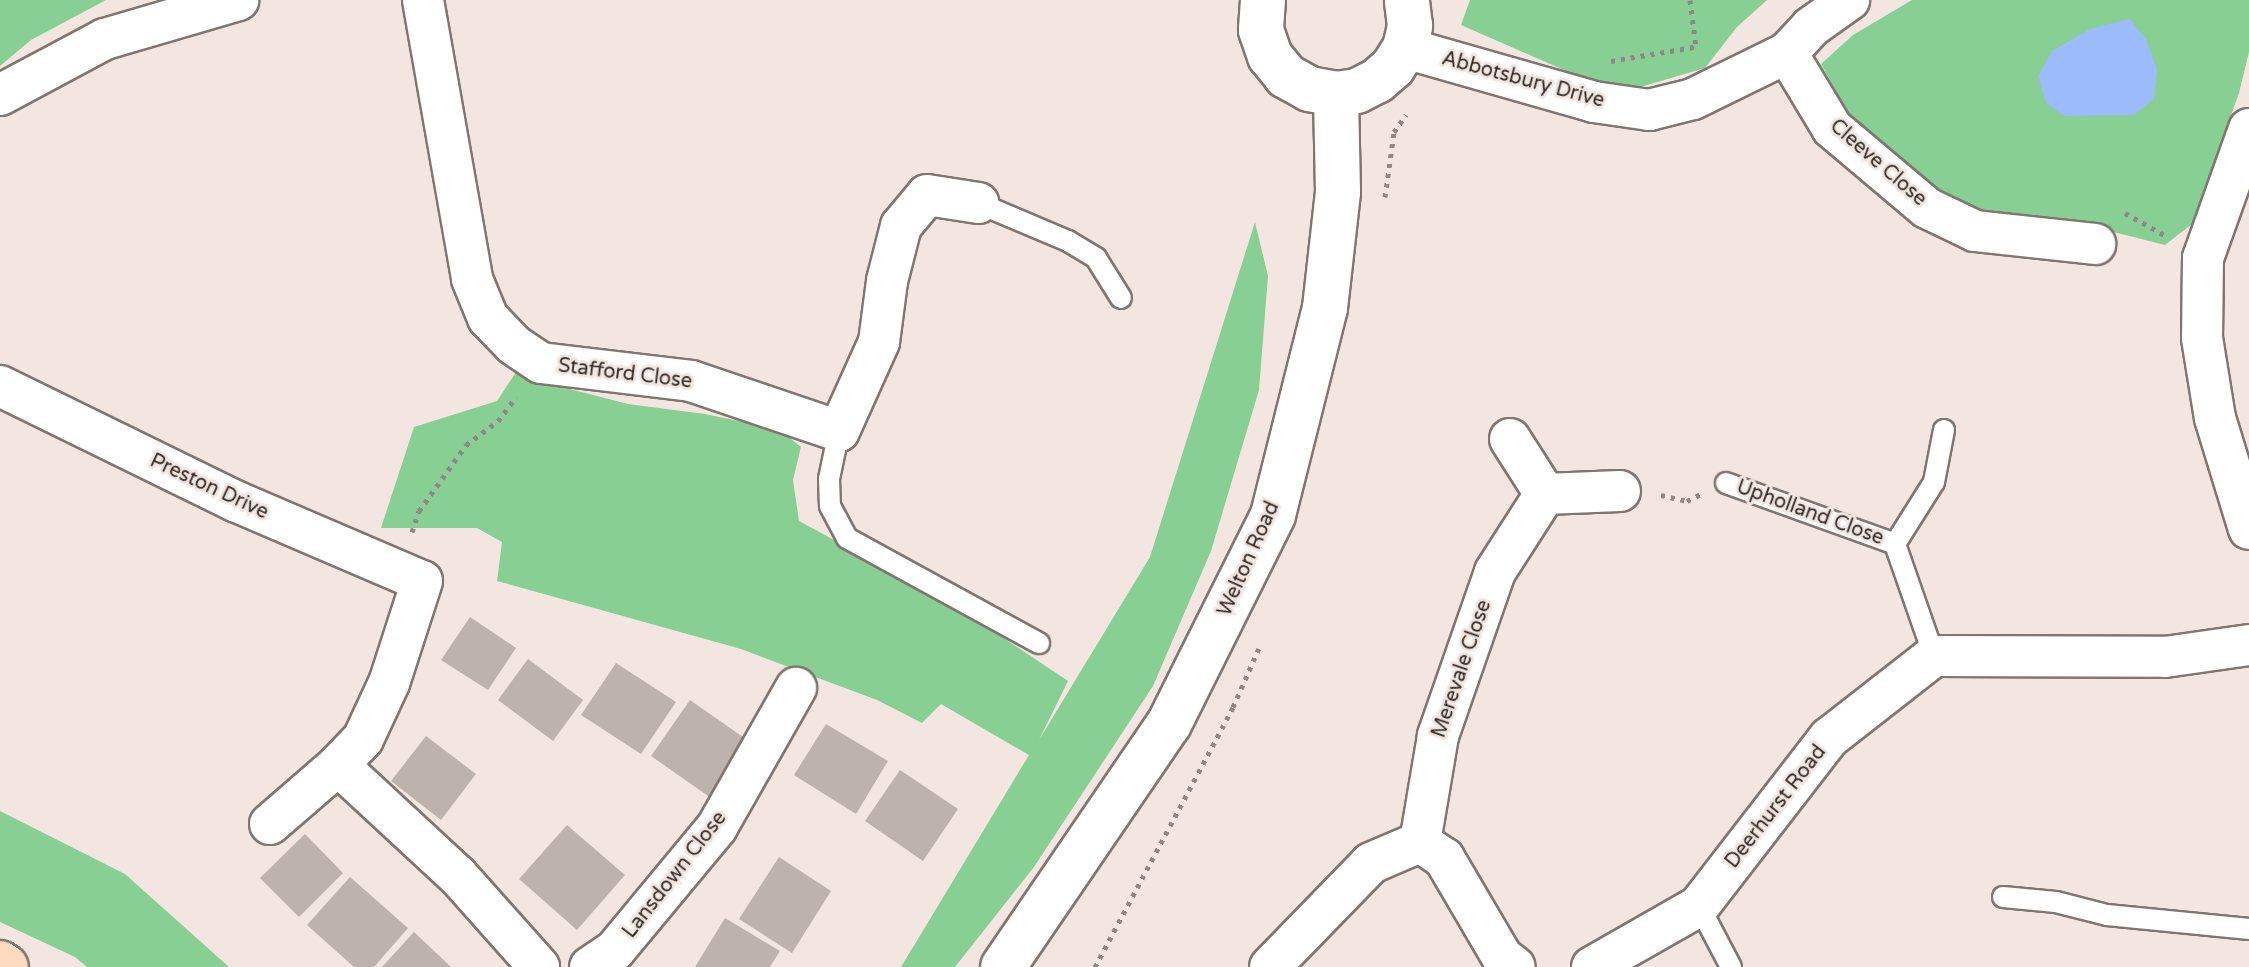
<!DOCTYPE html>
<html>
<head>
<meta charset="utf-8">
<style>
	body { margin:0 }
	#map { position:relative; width:2249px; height:967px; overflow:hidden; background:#f3e6e1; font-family:"Varela Round",sans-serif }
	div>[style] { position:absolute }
	.green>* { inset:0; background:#87cf92 }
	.water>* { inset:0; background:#9cbbfa }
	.building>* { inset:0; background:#beb2ad }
	.path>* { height:5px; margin-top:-2.5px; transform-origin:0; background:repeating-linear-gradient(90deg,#908784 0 4px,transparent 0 10px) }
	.roads { filter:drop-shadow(2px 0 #807570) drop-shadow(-2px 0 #807570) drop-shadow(0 2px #807570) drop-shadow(0 -2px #807570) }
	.lane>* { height:20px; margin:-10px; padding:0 10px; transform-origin:10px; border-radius:10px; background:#fff }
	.street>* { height:40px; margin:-20px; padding:0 20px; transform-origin:20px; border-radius:20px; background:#fff }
	.secondary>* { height:44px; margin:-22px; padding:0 22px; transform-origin:22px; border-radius:22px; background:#fff }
	.primary>* { height:44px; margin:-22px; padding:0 22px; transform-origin:22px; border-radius:22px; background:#fcdabf }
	span { translate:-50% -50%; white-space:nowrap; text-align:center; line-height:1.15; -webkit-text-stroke:6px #f3e6e1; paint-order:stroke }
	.street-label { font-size:20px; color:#2e2927 }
</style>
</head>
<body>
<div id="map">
	<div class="green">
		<div style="clip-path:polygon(0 0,106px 0,31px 40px,0 66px)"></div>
		<div style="clip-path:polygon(1470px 0,1767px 0,1737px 27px,1705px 68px,1637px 88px,1589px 81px,1461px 25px)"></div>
		<div style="clip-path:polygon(1912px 0,2249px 0,2249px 52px,2239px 93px,2192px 224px,2165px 245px,2066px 220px,1989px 220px,1926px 194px,1858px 131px,1821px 64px,1853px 35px)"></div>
		<div style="clip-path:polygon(1255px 222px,1268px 276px,1259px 390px,1211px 551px,1153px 686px,1034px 867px,955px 967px,901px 967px,1029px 755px,941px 704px,922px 723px,877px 700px,741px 649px,497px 581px,502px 542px,477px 528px,381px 528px,414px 427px,497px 401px,522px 363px,566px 388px,628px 404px,705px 414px,780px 430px,801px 447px,793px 480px,799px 521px,951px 603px,1068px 681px,1039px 740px,1150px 557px)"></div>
		<div style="clip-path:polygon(0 811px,125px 874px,229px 967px,87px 967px,75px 957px,0 922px)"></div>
	</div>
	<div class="water">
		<div style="clip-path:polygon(2130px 19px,2146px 39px,2157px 69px,2154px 99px,2134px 115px,2064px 116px,2046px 103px,2038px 76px,2052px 51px,2090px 29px)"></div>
	</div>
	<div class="building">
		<div style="clip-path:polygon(470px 617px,516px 648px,488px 690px,441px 660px)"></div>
		<div style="clip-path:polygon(528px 659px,583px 700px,553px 741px,498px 700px)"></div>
		<div style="clip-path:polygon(616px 663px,676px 702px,641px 754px,581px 715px)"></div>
		<div style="clip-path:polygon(690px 700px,750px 742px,711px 798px,651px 756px)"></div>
		<div style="clip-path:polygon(826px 724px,888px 761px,856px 814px,794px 775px)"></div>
		<div style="clip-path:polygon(426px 736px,476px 774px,441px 820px,391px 781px)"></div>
		<div style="clip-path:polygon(900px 770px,958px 809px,923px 861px,865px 821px)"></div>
		<div style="clip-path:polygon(567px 825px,625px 875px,577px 930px,519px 879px)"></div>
		<div style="clip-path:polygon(305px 834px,343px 873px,299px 917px,260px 878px)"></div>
		<div style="clip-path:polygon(779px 857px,831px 891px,792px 953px,739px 919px)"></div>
		<div style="clip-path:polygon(350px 877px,408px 928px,374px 967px,354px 967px,307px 925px)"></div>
		<div style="clip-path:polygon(725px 918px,780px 951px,770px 967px,695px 967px)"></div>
		<div style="clip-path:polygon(414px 932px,451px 967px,382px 967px)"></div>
	</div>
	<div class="path">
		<div style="left:1690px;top:0;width:47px;rotate:82.7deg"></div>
		<div style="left:1611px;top:61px;width:90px;rotate:-9.6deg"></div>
		<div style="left:1385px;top:197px;width:66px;rotate:-82.1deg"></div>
		<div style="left:1394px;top:132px;width:21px;rotate:-55deg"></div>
		<div style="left:2125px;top:213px;width:49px;rotate:29.2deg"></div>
		<div style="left:1661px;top:495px;width:27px;rotate:13deg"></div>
		<div style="left:1687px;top:501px;width:16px;rotate:-27deg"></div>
		<div style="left:412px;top:532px;width:22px;rotate:-72deg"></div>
		<div style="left:419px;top:511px;width:81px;rotate:-54.5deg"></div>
		<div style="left:466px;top:445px;width:40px;rotate:-37deg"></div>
		<div style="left:498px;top:421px;width:30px;rotate:-53deg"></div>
		<div style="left:1095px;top:967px;width:294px;rotate:-62deg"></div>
		<div style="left:1233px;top:707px;width:64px;rotate:-66.2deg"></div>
	</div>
	<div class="roads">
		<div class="lane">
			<div style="left:978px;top:203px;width:98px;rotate:22.9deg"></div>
			<div style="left:1068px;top:241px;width:33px;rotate:31deg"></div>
			<div style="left:1096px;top:258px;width:47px;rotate:58deg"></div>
			<div style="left:839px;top:431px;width:49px;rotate:101.8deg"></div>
			<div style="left:829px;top:479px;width:27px;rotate:88deg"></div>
			<div style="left:830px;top:506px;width:36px;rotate:62deg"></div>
			<div style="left:847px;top:538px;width:219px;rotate:28.7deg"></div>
			<div style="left:1726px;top:483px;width:180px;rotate:19.8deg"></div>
			<div style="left:1934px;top:656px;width:119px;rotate:-109.2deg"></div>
			<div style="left:1895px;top:544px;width:73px;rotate:-57.8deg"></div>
			<div style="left:1934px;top:482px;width:53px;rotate:-79.1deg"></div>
			<div style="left:2003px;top:897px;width:53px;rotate:5.4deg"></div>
			<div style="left:2056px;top:902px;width:53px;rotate:14.3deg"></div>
			<div style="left:2107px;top:915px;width:143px;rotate:5.6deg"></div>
			<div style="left:1699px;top:906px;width:69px;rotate:62.3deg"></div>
		</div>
		<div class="street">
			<div style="left:423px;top:0;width:283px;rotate:80deg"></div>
			<div style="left:472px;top:279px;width:42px;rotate:67.7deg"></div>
			<div style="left:488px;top:318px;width:37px;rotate:46deg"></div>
			<div style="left:514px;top:345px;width:32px;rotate:34deg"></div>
			<div style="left:541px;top:363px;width:151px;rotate:6.8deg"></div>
			<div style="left:691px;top:381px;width:156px;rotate:18.7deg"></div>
			<div style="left:839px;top:431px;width:98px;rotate:-65.8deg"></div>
			<div style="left:879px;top:342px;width:62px;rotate:-82.5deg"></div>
			<div style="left:887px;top:281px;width:57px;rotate:-75.7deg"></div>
			<div style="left:901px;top:226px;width:40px;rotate:-50deg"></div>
			<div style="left:927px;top:195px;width:52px;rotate:8.9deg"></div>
			<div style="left:1405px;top:48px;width:197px;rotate:15.9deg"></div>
			<div style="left:1594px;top:102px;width:56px;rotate:8.3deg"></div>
			<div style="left:1649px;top:110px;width:45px;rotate:-14deg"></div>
			<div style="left:1693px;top:99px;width:105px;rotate:-26.1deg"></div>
			<div style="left:1787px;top:53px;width:35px;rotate:-47deg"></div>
			<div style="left:1811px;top:27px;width:47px;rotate:-35.4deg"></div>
			<div style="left:1787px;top:53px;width:87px;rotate:59deg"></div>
			<div style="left:1832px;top:128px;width:124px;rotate:40.1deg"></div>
			<div style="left:1927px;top:208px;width:53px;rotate:25.6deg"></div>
			<div style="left:1975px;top:231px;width:121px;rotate:6.2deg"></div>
			<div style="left:0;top:95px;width:119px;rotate:-28.1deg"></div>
			<div style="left:105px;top:39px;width:139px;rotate:-16.3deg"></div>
			<div style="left:2249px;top:129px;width:137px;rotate:109.6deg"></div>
			<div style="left:2203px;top:258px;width:80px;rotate:90.7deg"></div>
			<div style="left:2202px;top:338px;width:81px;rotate:80.8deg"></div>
			<div style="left:2215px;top:418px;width:116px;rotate:73deg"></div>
			<div style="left:0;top:386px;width:262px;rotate:26.1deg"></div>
			<div style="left:235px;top:501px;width:203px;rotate:23.2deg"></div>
			<div style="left:422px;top:581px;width:107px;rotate:107.9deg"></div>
			<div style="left:389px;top:683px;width:62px;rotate:114.9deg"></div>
			<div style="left:363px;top:739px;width:36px;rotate:134deg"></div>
			<div style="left:338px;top:765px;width:163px;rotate:42.8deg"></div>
			<div style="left:458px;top:876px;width:122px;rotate:48.3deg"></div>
			<div style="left:1510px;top:439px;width:65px;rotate:57.5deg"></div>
			<div style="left:1545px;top:494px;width:93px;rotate:122.7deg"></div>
			<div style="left:1495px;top:572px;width:174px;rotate:109.2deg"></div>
			<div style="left:1438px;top:736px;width:108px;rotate:99.6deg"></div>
			<div style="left:1420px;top:842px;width:29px;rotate:34deg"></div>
			<div style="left:1444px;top:858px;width:115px;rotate:59.6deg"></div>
			<div style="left:1502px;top:957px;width:16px;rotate:38deg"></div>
			<div style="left:1545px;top:494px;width:75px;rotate:-2.3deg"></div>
			<div style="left:270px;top:824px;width:90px;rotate:-40.9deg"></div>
			<div style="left:590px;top:967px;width:30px;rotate:-34deg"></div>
			<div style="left:615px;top:950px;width:160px;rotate:-50.3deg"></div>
			<div style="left:717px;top:827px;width:160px;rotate:-60.4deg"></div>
			<div style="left:1270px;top:967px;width:145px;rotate:-45.8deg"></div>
			<div style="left:1371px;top:863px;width:53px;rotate:-23.2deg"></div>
			<div style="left:1592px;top:967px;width:123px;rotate:-29.7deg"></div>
			<div style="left:1699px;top:906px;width:212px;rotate:-52.3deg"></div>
			<div style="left:1829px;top:738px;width:133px;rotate:-38deg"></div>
			<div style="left:1934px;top:656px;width:231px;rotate:0.2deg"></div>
			<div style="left:2165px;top:657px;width:85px;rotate:-8.1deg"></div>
		</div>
		<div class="secondary">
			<div style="left:1263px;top:0;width:30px;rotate:94deg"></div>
			<div style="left:1261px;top:30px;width:28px;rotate:71deg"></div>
			<div style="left:1270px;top:56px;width:26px;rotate:51deg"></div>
			<div style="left:1286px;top:76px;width:26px;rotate:29deg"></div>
			<div style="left:1309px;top:89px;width:27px;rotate:10deg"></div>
			<div style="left:1336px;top:94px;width:21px;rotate:-8deg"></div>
			<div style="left:1357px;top:91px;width:22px;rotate:-27deg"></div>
			<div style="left:1377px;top:81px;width:21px;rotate:-41deg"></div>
			<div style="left:1393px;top:67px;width:22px;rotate:-58deg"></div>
			<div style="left:1405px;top:48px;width:23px;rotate:-77deg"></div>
			<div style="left:1410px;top:26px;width:26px;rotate:-97deg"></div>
			<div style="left:1003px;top:967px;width:294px;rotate:-55.7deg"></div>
			<div style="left:1169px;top:724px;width:233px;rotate:-63.5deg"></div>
			<div style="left:1273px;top:515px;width:213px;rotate:-75.9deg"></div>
			<div style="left:1325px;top:308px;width:117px;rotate:-83.6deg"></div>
			<div style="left:1338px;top:192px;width:98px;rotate:-91.2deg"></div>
		</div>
		<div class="primary">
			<div style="left:0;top:963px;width:7px;rotate:34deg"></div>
		</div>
	</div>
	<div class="street-label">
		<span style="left:1523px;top:80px;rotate:15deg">Abbotsbury Drive</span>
		<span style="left:1878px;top:163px;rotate:41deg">Cleeve Close</span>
		<span style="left:625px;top:374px;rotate:7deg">Stafford Close</span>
		<span style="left:209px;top:487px;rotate:25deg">Preston Drive</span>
		<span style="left:1810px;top:513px;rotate:20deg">Upholland Close</span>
		<span style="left:1249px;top:559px;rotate:-66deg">Welton Road</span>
		<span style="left:1462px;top:669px;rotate:-71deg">Merevale Close</span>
		<span style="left:1776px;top:807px;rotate:-52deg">Deerhurst Road</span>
		<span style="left:675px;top:875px;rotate:-52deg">Lansdown Close</span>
	</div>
</div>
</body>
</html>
